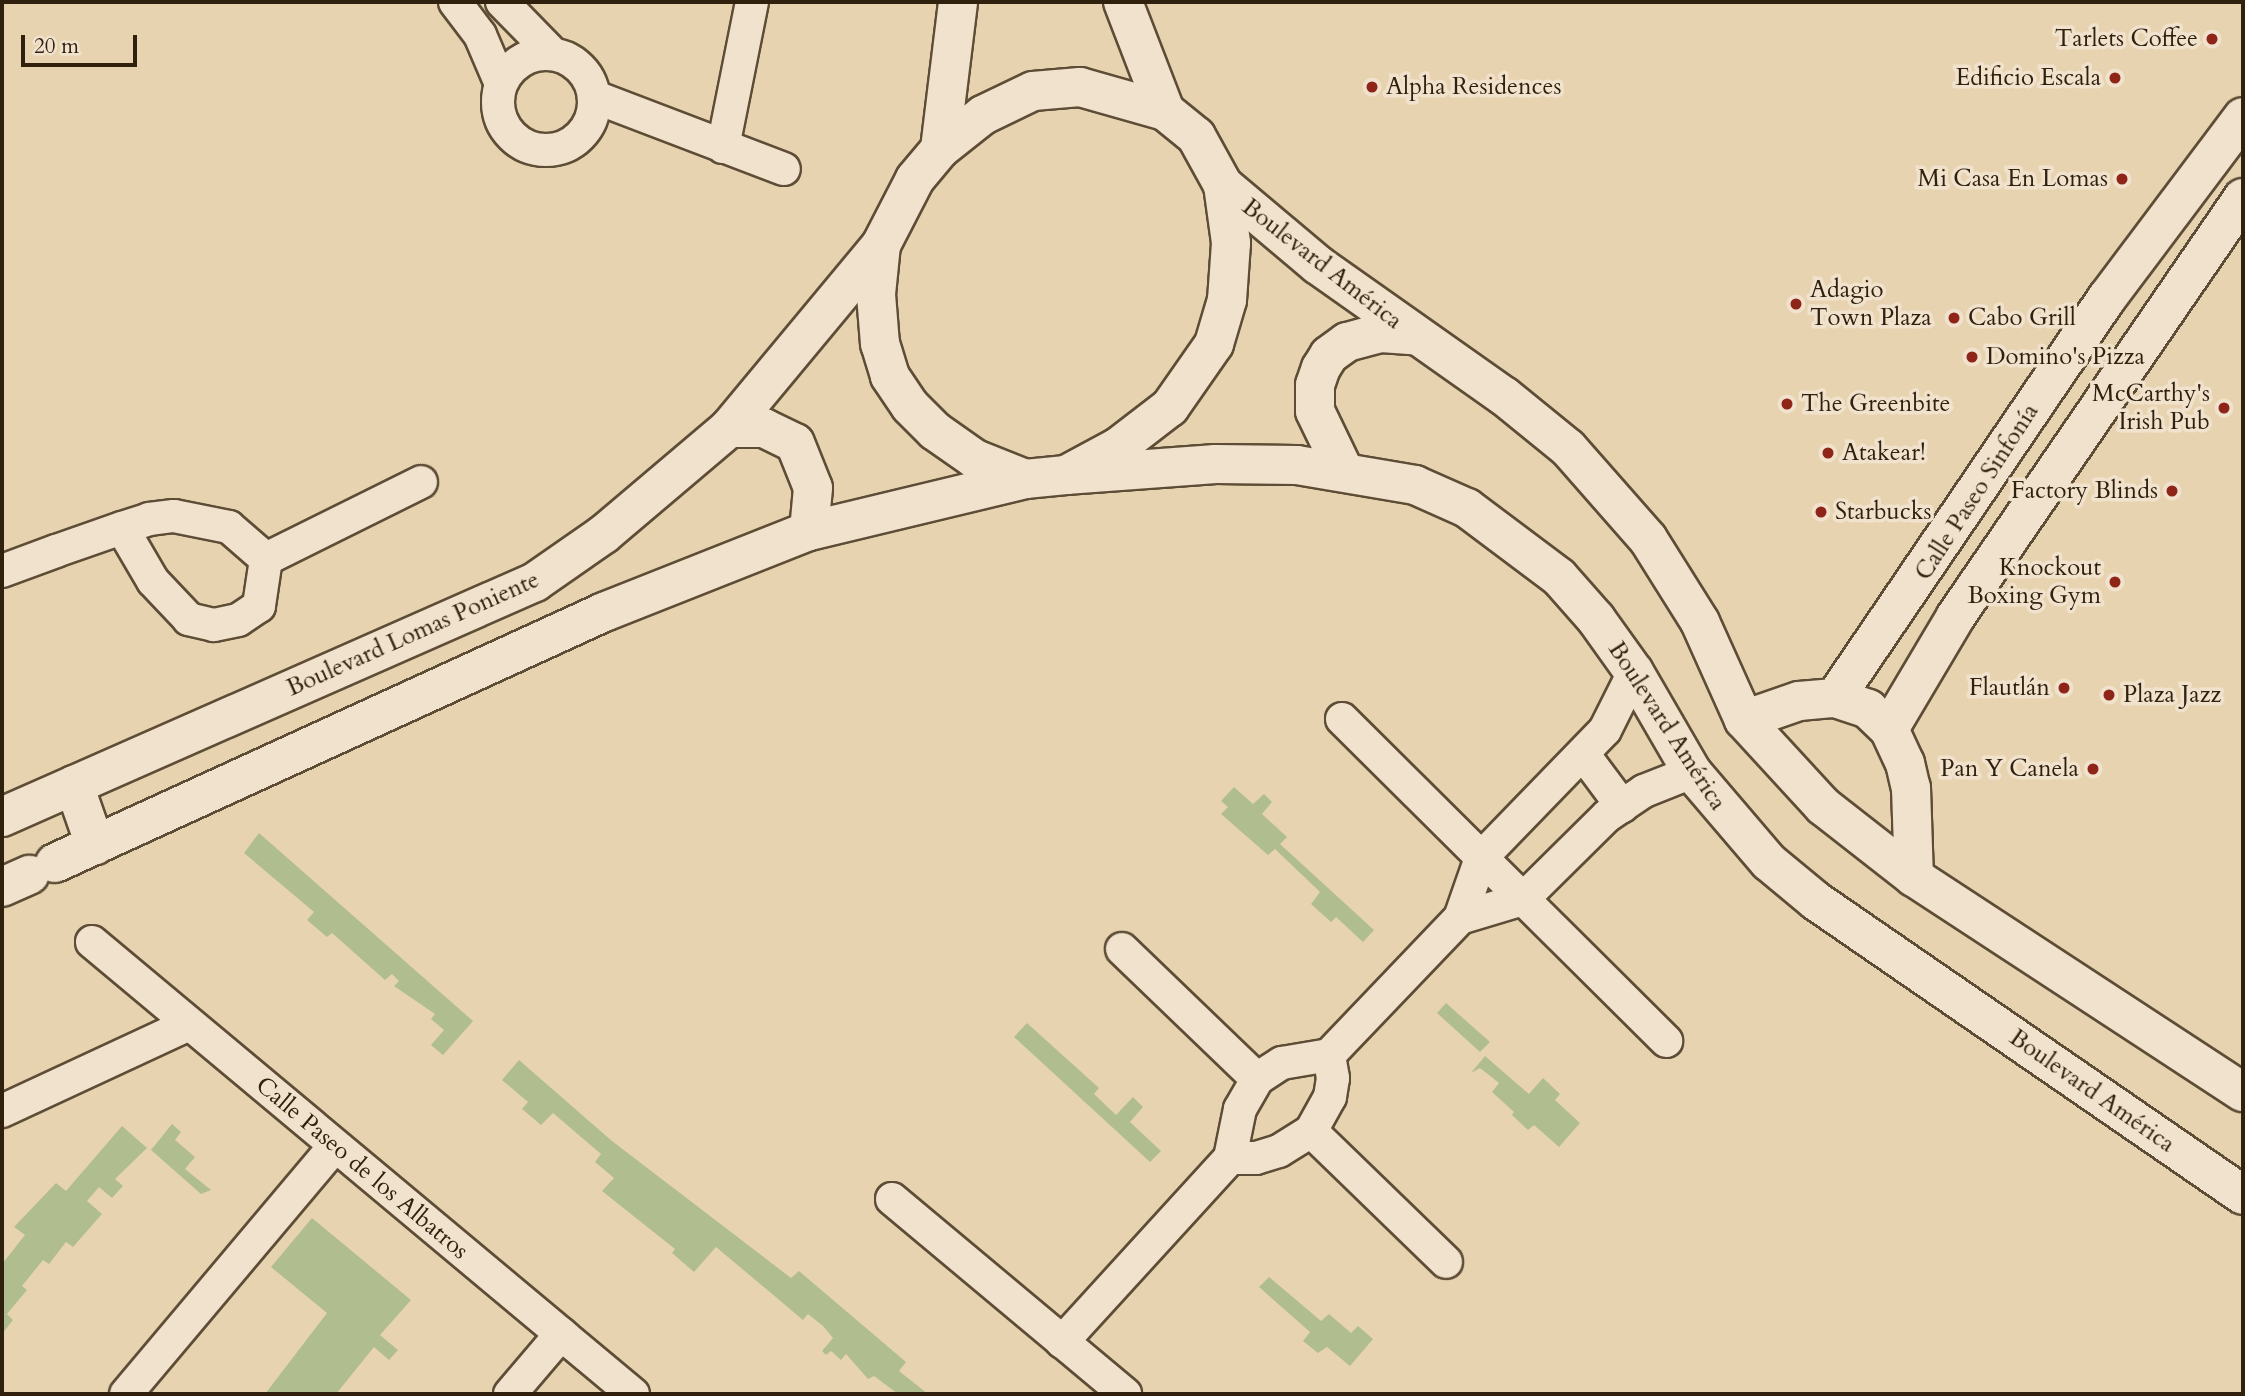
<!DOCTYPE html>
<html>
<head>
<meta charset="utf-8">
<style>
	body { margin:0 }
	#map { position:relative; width:2245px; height:1396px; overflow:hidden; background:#e8d3b0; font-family:Cardo,serif }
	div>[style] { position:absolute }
	.green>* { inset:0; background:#b0be8f }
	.roads { filter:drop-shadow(2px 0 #5e4d36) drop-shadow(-2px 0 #5e4d36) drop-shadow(0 2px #5e4d36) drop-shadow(0 -2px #5e4d36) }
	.street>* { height:32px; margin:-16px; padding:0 16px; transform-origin:16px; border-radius:16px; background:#f0e2cc }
	.street>.ring { margin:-16px; padding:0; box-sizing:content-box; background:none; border:32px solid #f0e2cc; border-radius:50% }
	.secondary>* { height:38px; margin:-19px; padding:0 19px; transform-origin:19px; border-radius:19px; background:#f0e2cc }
	.dots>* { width:19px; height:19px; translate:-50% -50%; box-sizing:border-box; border:4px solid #f0e2cc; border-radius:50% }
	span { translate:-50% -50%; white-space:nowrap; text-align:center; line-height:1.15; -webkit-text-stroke:7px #f0e2cc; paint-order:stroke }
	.poi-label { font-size:24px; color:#30200e }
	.right { translate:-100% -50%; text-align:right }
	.left { translate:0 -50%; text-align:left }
	.street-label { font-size:24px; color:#30200e }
	.frame { position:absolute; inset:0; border:4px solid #30200e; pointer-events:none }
	.scale { position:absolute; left:21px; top:35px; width:116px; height:32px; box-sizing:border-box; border:4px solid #30200e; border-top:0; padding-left:9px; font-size:21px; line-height:24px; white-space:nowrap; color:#30200e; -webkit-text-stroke:5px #f0e2cc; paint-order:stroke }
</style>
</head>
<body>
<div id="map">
	<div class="green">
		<div style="clip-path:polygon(1234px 787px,1253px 804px,1264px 794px,1272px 802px,1262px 814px,1287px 837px,1280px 844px,1374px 930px,1363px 942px,1336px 917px,1331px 922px,1311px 904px,1320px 892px,1275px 849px,1268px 855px,1221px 814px,1228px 807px,1221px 801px)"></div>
		<div style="clip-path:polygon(259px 833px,473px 1021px,443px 1055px,431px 1045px,444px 1030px,431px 1019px,435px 1014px,394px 986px,399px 981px,392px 974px,385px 980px,332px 933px,327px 937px,307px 920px,314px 912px,244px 853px)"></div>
		<div style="clip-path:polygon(1446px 1003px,1490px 1042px,1480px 1052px,1437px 1013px)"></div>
		<div style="clip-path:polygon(1027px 1023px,1099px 1088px,1094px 1094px,1116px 1115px,1133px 1097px,1143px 1107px,1130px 1122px,1161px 1151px,1150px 1162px,1014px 1037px)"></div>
		<div style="clip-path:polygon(1485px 1056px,1529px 1094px,1543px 1078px,1560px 1094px,1555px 1100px,1580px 1123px,1559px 1147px,1534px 1125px,1528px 1130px,1512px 1115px,1514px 1112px,1492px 1092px,1499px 1083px,1480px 1068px,1471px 1073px)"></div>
		<div style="clip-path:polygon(519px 1060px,612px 1141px,791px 1278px,799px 1271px,906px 1362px,899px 1371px,928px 1394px,898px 1394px,874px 1376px,868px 1379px,846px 1354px,841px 1360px,831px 1351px,826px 1355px,822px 1351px,833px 1338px,823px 1326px,808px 1314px,803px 1320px,716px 1247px,694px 1272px,672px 1253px,675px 1249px,602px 1191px,614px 1178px,595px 1162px,601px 1154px,553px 1113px,541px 1125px,522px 1109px,528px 1102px,502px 1080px)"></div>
		<div style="clip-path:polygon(172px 1124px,181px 1132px,175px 1140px,195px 1157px,185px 1169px,211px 1190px,201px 1194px,151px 1150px)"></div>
		<div style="clip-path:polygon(122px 1126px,147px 1148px,115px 1179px,123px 1186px,112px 1198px,99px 1187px,87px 1201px,102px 1214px,73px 1247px,66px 1242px,49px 1264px,43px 1260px,22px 1286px,27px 1290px,7px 1314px,13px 1320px,2px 1334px,2px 1264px,25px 1235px,14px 1227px,56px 1183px,66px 1191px)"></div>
		<div style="clip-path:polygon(312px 1218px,411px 1300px,380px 1335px,398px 1350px,389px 1360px,374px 1347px,336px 1394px,265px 1394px,327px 1313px,271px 1267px)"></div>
		<div style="clip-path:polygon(1269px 1277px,1321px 1321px,1329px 1314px,1351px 1333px,1358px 1326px,1373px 1339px,1350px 1366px,1327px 1347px,1318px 1353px,1303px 1341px,1310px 1332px,1259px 1287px)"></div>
	</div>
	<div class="roads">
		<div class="street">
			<div style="left:455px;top:2px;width:41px;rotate:52.9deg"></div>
			<div style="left:480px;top:35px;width:53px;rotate:66.8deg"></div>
			<div style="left:502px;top:2px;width:73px;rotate:45.6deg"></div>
			<div class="ring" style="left:498px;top:54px;width:64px;height:64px"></div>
			<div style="left:595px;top:97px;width:202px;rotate:20.9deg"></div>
			<div style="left:723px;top:147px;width:148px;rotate:-78.7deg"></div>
			<div style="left:266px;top:559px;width:173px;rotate:-26.4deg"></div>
			<div style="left:2px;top:571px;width:58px;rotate:-20.3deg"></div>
			<div style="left:56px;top:551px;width:70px;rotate:-19.2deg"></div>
			<div style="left:122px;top:528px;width:28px;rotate:-18deg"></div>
			<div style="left:149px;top:519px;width:25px;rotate:-7deg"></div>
			<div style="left:174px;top:516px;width:56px;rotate:11.3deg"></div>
			<div style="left:229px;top:527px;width:49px;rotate:40.9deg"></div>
			<div style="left:266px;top:559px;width:48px;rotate:98.5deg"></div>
			<div style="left:259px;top:606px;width:25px;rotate:146deg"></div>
			<div style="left:238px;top:620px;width:25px;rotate:168deg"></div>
			<div style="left:214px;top:625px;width:26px;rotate:-167deg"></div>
			<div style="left:189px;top:619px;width:52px;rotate:-133.5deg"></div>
			<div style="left:153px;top:581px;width:61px;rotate:-120.3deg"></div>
			<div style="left:1342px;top:719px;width:457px;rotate:44.8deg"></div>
			<div style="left:1584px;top:755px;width:64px;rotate:53.3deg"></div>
			<div style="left:1460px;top:918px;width:66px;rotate:-16.8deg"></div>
			<div style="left:1523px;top:899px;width:118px;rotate:-44.7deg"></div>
			<div style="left:1607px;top:816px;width:45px;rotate:-34deg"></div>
			<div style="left:1644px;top:791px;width:52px;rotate:-21.6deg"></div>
			<div style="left:92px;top:942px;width:705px;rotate:39.88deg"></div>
			<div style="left:1122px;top:949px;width:187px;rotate:43.9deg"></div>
			<div style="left:2px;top:1111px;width:206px;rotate:-24.9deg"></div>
			<div style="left:1311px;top:1131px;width:188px;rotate:44.1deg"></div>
			<div style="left:1230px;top:1158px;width:26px"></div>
			<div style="left:1256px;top:1158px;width:24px;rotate:-17deg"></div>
			<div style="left:1279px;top:1151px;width:38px;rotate:-32deg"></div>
			<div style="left:1311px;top:1131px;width:39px;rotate:-61deg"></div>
			<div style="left:1330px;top:1097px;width:19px;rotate:-81deg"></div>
			<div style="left:1333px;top:1078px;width:23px;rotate:-100deg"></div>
			<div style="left:892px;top:1199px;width:304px;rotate:39.9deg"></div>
			<div style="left:1062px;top:1342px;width:249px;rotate:-47.6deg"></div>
			<div style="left:1230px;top:1158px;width:50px;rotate:-78.5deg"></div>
			<div style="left:1240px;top:1109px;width:34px;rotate:-60deg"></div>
			<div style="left:1257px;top:1079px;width:30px;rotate:-33deg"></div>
			<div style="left:1282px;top:1063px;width:48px;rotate:-9.7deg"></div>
			<div style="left:1329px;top:1055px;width:190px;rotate:-46.3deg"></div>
			<div style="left:1460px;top:918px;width:64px;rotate:-70.7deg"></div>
			<div style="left:1481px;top:858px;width:178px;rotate:-45.9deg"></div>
			<div style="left:1605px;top:730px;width:65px;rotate:-63.4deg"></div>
			<div style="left:126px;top:1394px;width:324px;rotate:-49.9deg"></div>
			<div style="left:510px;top:1394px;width:79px;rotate:-49.6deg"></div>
		</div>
		<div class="secondary">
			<div style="left:1123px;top:2px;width:117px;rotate:68.9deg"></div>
			<div style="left:1080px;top:87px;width:88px;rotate:15.8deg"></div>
			<div style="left:1165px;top:111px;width:40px;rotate:39deg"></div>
			<div style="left:1196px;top:136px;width:56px;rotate:61.1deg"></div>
			<div style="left:1223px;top:185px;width:59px;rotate:82.1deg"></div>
			<div style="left:1231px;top:243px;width:57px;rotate:94deg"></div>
			<div style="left:1227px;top:300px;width:46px;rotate:106.5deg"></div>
			<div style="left:1214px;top:344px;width:77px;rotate:124.9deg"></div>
			<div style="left:1170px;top:407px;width:66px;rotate:142.4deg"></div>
			<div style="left:1118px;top:447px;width:59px;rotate:151.7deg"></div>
			<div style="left:1066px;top:475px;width:41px;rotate:174.4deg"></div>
			<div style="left:1025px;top:479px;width:54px;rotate:-158.2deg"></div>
			<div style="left:975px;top:459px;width:49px;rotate:-145deg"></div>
			<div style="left:935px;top:431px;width:35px;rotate:-135deg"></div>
			<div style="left:910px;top:406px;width:36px;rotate:-124deg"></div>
			<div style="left:890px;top:376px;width:34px;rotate:-107deg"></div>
			<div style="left:880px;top:344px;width:50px;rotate:-94.6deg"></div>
			<div style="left:876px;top:294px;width:49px;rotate:-84.2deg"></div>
			<div style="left:881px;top:245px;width:74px;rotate:-62.7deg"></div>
			<div style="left:915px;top:179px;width:39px;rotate:-50deg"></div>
			<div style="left:940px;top:149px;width:55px;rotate:-38.3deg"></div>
			<div style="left:983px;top:115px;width:55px;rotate:-25.6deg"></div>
			<div style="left:1033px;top:91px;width:47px;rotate:-4.9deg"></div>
			<div style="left:940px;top:149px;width:148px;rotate:-83deg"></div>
			<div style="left:1223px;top:185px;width:124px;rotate:40.1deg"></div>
			<div style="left:1318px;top:265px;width:228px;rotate:35.2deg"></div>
			<div style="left:1504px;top:396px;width:82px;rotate:39.1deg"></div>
			<div style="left:1568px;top:448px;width:121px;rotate:48.7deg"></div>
			<div style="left:1648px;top:539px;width:98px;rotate:57.9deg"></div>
			<div style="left:1700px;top:622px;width:107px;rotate:65.8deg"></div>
			<div style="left:1744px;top:720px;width:117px;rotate:47.4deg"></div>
			<div style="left:1823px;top:806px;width:115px;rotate:38deg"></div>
			<div style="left:1914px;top:877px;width:393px;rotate:33.2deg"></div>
			<div style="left:729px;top:428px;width:35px"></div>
			<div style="left:764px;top:428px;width:34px;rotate:26deg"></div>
			<div style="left:795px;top:443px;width:48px;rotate:68.2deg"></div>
			<div style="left:813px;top:488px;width:43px;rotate:95.3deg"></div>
			<div style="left:1343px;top:469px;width:64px;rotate:-115.8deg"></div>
			<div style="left:1315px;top:411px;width:26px;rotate:-90deg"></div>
			<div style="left:1315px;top:385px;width:18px;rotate:-71deg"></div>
			<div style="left:1321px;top:368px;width:15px;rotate:-58deg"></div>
			<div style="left:1329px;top:355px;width:22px;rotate:-36deg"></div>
			<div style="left:1347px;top:342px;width:35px;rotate:-15deg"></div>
			<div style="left:1381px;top:333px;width:32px;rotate:4deg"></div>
			<div style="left:1066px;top:475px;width:150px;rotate:-4.2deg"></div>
			<div style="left:1216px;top:464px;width:81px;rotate:0.7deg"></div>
			<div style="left:1297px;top:465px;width:120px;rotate:9.6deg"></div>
			<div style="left:1415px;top:485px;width:57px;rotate:23.9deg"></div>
			<div style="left:1467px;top:508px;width:115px;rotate:36.9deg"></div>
			<div style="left:1559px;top:577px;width:56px;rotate:48.6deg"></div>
			<div style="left:1596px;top:619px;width:65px;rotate:54.4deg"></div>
			<div style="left:1634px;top:672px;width:116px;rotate:59.9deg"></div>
			<div style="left:1692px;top:772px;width:118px;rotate:49.5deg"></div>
			<div style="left:1769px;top:862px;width:61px;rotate:39.7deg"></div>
			<div style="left:1816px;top:901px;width:518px;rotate:34.55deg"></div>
			<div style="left:1835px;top:698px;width:484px;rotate:-55.8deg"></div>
			<div style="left:2107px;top:298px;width:226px;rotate:-53.1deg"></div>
			<div style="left:1744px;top:720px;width:58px;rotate:-19.1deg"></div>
			<div style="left:1799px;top:701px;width:36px;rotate:-5deg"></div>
			<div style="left:1835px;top:698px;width:35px;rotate:18deg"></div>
			<div style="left:1868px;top:709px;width:29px;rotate:44deg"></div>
			<div style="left:1889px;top:729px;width:38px;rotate:65deg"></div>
			<div style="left:1905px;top:763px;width:26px;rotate:77deg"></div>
			<div style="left:1911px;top:788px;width:89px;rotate:88.1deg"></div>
			<div style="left:1889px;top:729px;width:131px;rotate:-59.3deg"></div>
			<div style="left:1956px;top:616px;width:507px;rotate:-55.53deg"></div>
			<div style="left:74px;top:785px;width:64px;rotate:70.7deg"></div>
			<div style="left:2px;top:817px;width:583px;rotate:-23.79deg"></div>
			<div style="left:535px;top:582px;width:84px;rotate:-34.8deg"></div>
			<div style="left:604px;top:534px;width:164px;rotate:-40.3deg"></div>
			<div style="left:729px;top:428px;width:238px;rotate:-50.3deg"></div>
			<div style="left:55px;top:863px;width:604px;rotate:-24.57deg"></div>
			<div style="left:604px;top:612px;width:220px;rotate:-21.6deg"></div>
			<div style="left:809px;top:531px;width:222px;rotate:-13.5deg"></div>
			<div style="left:2px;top:887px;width:30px;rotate:-24deg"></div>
		</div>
	</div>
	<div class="dots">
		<div style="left:2212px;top:39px;background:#8f2418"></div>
		<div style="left:2115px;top:78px;background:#8f2418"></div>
		<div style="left:1372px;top:87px;background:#8f2418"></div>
		<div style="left:2122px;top:179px;background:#8f2418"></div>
		<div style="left:1796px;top:304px;background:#8f2418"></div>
		<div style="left:1954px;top:318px;background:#8f2418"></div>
		<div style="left:1972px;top:357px;background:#8f2418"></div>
		<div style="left:1787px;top:404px;background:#8f2418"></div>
		<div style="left:2224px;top:408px;background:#8f2418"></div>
		<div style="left:1828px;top:453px;background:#8f2418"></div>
		<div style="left:2172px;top:491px;background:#8f2418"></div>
		<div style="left:1821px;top:512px;background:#8f2418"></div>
		<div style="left:2115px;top:582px;background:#8f2418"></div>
		<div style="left:2064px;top:688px;background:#8f2418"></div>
		<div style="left:2109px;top:695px;background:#8f2418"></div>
		<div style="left:2093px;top:769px;background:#8f2418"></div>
	</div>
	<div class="poi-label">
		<span class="right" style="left:2198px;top:39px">Tarlets Coffee</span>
		<span class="right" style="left:2101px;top:78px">Edificio Escala</span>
		<span class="left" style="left:1386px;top:87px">Alpha Residences</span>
		<span class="right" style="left:2108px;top:179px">Mi Casa En Lomas</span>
		<span class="left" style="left:1810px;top:304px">Adagio<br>Town Plaza</span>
		<span class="left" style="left:1968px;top:318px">Cabo Grill</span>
		<span class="left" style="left:1986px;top:357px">Domino's Pizza</span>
		<span class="right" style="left:2210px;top:408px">McCarthy's<br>Irish Pub</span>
		<span class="left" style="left:1801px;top:404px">The Greenbite</span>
		<span class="left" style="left:1842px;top:453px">Atakear!</span>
		<span class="right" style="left:2158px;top:491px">Factory Blinds</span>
		<span class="left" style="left:1835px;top:512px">Starbucks</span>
		<span class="right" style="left:2101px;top:582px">Knockout<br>Boxing Gym</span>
		<span class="right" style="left:2050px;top:688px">Flautlán</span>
		<span class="left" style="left:2123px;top:695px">Plaza Jazz</span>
		<span class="right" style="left:2079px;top:769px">Pan Y Canela</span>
	</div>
	<div class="street-label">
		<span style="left:1322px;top:264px;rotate:38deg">Boulevard América</span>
		<span style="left:1977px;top:492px;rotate:-57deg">Calle Paseo Sinfonía</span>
		<span style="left:413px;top:634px;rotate:-24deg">Boulevard Lomas Poniente</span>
		<span style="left:1667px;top:726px;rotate:57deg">Boulevard América</span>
		<span style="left:2092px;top:1091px;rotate:35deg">Boulevard América</span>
		<span style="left:362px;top:1168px;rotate:40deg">Calle Paseo de los Albatros</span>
	</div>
	<div class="frame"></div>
	<div class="scale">20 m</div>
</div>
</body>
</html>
